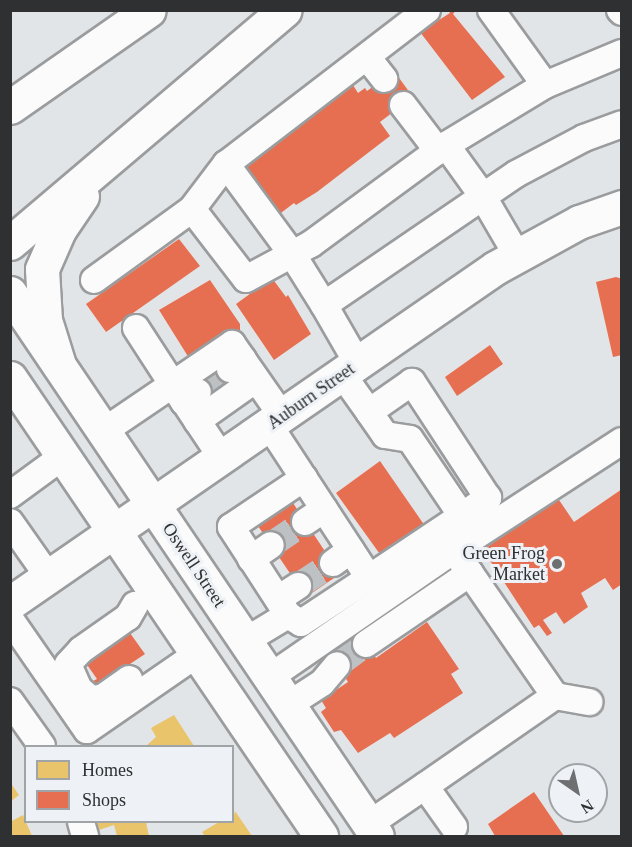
<!DOCTYPE html>
<html>
<head>
<meta charset="utf-8">
<style>
	body { margin:0 }
	#map { position:relative; width:632px; height:847px; overflow:hidden; background:#e2e5e7; font-family:"Times New Roman",serif }
	div>[style] { position:absolute }
	.homes>* { inset:0; background:#e9c46a }
	.shops>* { inset:0; background:#e76f51 }
	.minor-tunnel>* { height:26px; margin-top:-13px; transform-origin:0; background:repeating-linear-gradient(90deg,#bec1c3 0 26px,transparent 0 39px) }
	.roads { filter:drop-shadow(2px 0 #9a9c9e) drop-shadow(-2px 0 #9a9c9e) drop-shadow(0 2px #9a9c9e) drop-shadow(0 -2px #9a9c9e) }
	.minor>* { height:26px; margin:-13px; padding:0 13px; transform-origin:13px; border-radius:13px; background:#fbfbfb }
	.major>* { height:33px; margin:-16.5px; padding:0 16.5px; transform-origin:16.5px; border-radius:16.5px; background:#fbfbfb }
	.highway>* { height:33px; margin:-16.5px; padding:0 16.5px; transform-origin:16.5px; border-radius:16.5px; background:#fbfbfb }
	.dots>* { width:16px; height:16px; translate:-50% -50%; box-sizing:border-box; border:3px solid #eef2f6; border-radius:50% }
	span { translate:-50% -50%; white-space:nowrap; text-align:center; line-height:1.15; -webkit-text-stroke:6px #eef2f6; paint-order:stroke }
	.street-label { font-size:18px; color:#2e3031 }
	.poi-label { font-size:18px; color:#2e3031 }
	.right { translate:-100% -50%; text-align:right }
	.frame { position:absolute; inset:0; border:12px solid #2e3031; pointer-events:none }
	.legend { position:absolute; left:24px; top:745px; width:210px; height:78px; box-sizing:border-box; background:#eef2f6; border:2px solid #a1a4a7; margin:0; padding:8px 10px; list-style:none; font-size:18px; color:#2e3031 }
	.legend li { display:flex; align-items:center; gap:12px; height:30px }
	.legend b { width:30px; border:2px solid #a1a4a7 }
	.north { position:absolute; left:548px; top:763px; width:60px; height:60px; box-sizing:border-box; background:#eef2f6; border:2px solid #a1a4a7; border-radius:50%; rotate:146deg; font-size:16px; font-weight:700; line-height:24px; text-align:center; color:#2e3031 }
	.north::after { content:''; display:block; margin:auto; width:21px; height:27px; background:#6d6f71; clip-path:polygon(50% 0,100% 100%,50% 72%,0 100%) }
</style>
</head>
<body>
<div id="map">
	<div class="homes">
		<div style="clip-path:polygon(174px 715px,194px 746px,146px 746px,156px 737px,151px 728px)"></div>
		<div style="clip-path:polygon(10px 782px,19px 795px,10px 802px)"></div>
		<div style="clip-path:polygon(235px 811px,252px 836px,205px 836px,202px 832px,219px 822px,232px 822px)"></div>
		<div style="clip-path:polygon(23px 815px,32px 836px,10px 836px,10px 822px)"></div>
		<div style="clip-path:polygon(97px 822px,146px 822px,149px 836px,117px 836px,114px 825px,99px 830px)"></div>
	</div>
	<div class="shops">
		<div style="clip-path:polygon(448px 10px,456px 10px,453px 14px,505px 77px,472px 100px,420px 32px,450px 13px)"></div>
		<div style="clip-path:polygon(394px 71px,413px 97px,380px 122px,390px 136px,317px 192px,296px 205px,294px 203px,273px 219px,236px 170px,351px 82px,358px 93px,365px 88px,367px 91px)"></div>
		<div style="clip-path:polygon(179px 239px,200px 266px,106px 332px,86px 304px)"></div>
		<div style="clip-path:polygon(616px 277px,622px 279px,622px 355px,613px 357px,596px 282px)"></div>
		<div style="clip-path:polygon(272px 278px,286px 297px,288px 295px,311px 334px,274px 360px,236px 304px)"></div>
		<div style="clip-path:polygon(210px 280px,240px 324px,240px 330px,197px 358px,194px 366px,159px 310px)"></div>
		<div style="clip-path:polygon(490px 345px,503px 364px,457px 396px,445px 377px)"></div>
		<div style="clip-path:polygon(220px 356px,241px 386px,209px 407px,188px 378px)"></div>
		<div style="clip-path:polygon(380px 461px,425px 526px,382px 557px,336px 493px)"></div>
		<div style="clip-path:polygon(622px 489px,622px 584px,613px 590px,605px 578px,581px 593px,588px 607px,564px 624px,556px 612px,543px 620px,552px 633px,547px 636px,539px 625px,534px 628px,483px 550px,557px 497px,574px 522px)"></div>
		<div style="clip-path:polygon(293px 503px,340px 574px,306px 597px,258px 526px)"></div>
		<div style="clip-path:polygon(427px 622px,459px 669px,451px 674px,463px 693px,394px 738px,390px 733px,358px 753px,341px 730px,334px 732px,321px 712px,326px 708px,321px 700px,348px 682px,327px 648px,355px 628px,376px 658px)"></div>
		<div style="clip-path:polygon(125px 626px,145px 654px,127px 666px,131px 670px,97px 687px,93px 681px,97px 679px,83px 659px)"></div>
		<div style="clip-path:polygon(534px 792px,564px 836px,495px 836px,488px 824px)"></div>
	</div>
	<div class="minor-tunnel">
		<div style="left:198px;top:392px;width:38px;rotate:-35deg"></div>
		<div style="left:271px;top:545px;width:41px;rotate:-34.1deg"></div>
		<div style="left:298px;top:586px;width:42px;rotate:-33.3deg"></div>
		<div style="left:337px;top:665px;width:36px;rotate:-36deg"></div>
	</div>
	<div class="roads">
		<div class="minor">
			<div style="left:427px;top:10px;width:253px;rotate:142.5deg"></div>
			<div style="left:226px;top:164px;width:56px;rotate:127.1deg"></div>
			<div style="left:192px;top:209px;width:88px;rotate:52.4deg"></div>
			<div style="left:246px;top:279px;width:74px;rotate:-28.3deg"></div>
			<div style="left:311px;top:244px;width:167px;rotate:-36.3deg"></div>
			<div style="left:446px;top:145px;width:116px;rotate:-31.2deg"></div>
			<div style="left:545px;top:85px;width:83px;rotate:-22.6deg"></div>
			<div style="left:491px;top:10px;width:92px;rotate:54.2deg"></div>
			<div style="left:620px;top:10px;width:3px;rotate:45deg"></div>
			<div style="left:367px;top:57px;width:28px;rotate:52deg"></div>
			<div style="left:403px;top:105px;width:58px;rotate:52.7deg"></div>
			<div style="left:446px;top:145px;width:62px;rotate:54.2deg"></div>
			<div style="left:482px;top:195px;width:69px;rotate:59.7deg"></div>
			<div style="left:226px;top:164px;width:112px;rotate:53.7deg"></div>
			<div style="left:292px;top:254px;width:60px;rotate:57.9deg"></div>
			<div style="left:94px;top:280px;width:121px;rotate:-35.9deg"></div>
			<div style="left:136px;top:328px;width:88px;rotate:57deg"></div>
			<div style="left:184px;top:402px;width:17px;rotate:-36deg"></div>
			<div style="left:358px;top:364px;width:68px;rotate:-120deg"></div>
			<div style="left:324px;top:305px;width:232px;rotate:-34.3deg"></div>
			<div style="left:516px;top:174px;width:77px;rotate:-27.9deg"></div>
			<div style="left:584px;top:138px;width:40px;rotate:-20.2deg"></div>
			<div style="left:230px;top:369px;width:16px;rotate:-35deg"></div>
			<div style="left:243px;top:360px;width:68px;rotate:55.1deg"></div>
			<div style="left:342px;top:374px;width:47px;rotate:54.6deg"></div>
			<div style="left:369px;top:412px;width:28px;rotate:55deg"></div>
			<div style="left:385px;top:435px;width:25px;rotate:9deg"></div>
			<div style="left:410px;top:439px;width:93px;rotate:56deg"></div>
			<div style="left:462px;top:516px;width:32px;rotate:-35deg"></div>
			<div style="left:488px;top:498px;width:139px;rotate:-123.2deg"></div>
			<div style="left:412px;top:382px;width:52px;rotate:145.1deg"></div>
			<div style="left:188px;top:407px;width:61px;rotate:56.3deg"></div>
			<div style="left:197px;top:421px;width:72px;rotate:-35.4deg"></div>
			<div style="left:269px;top:425px;width:183px;rotate:56.8deg"></div>
			<div style="left:369px;top:578px;width:112px;rotate:-33.7deg"></div>
			<div style="left:104px;top:431px;width:155px;rotate:-34.2deg"></div>
			<div style="left:232px;top:344px;width:19px;rotate:55deg"></div>
			<div style="left:10px;top:495px;width:66px;rotate:-36.3deg"></div>
			<div style="left:10px;top:522px;width:66px;rotate:54.9deg"></div>
			<div style="left:305px;top:522px;width:23px;rotate:-34deg"></div>
			<div style="left:251px;top:559px;width:24px;rotate:-35deg"></div>
			<div style="left:333px;top:563px;width:22px;rotate:-36deg"></div>
			<div style="left:278px;top:599px;width:24px;rotate:-33deg"></div>
			<div style="left:288px;top:615px;width:105px;rotate:-122.9deg"></div>
			<div style="left:231px;top:527px;width:88px;rotate:-33.9deg"></div>
			<div style="left:10px;top:619px;width:135px;rotate:55.3deg"></div>
			<div style="left:87px;top:730px;width:134px;rotate:-34.6deg"></div>
			<div style="left:245px;top:641px;width:50px;rotate:-31.2deg"></div>
			<div style="left:288px;top:615px;width:15px;rotate:32deg"></div>
			<div style="left:301px;top:623px;width:82px;rotate:-33.5deg"></div>
			<div style="left:366px;top:644px;width:126px;rotate:-34.3deg"></div>
			<div style="left:270px;top:677px;width:224px;rotate:-34.6deg"></div>
			<div style="left:129px;top:679px;width:32px;rotate:145deg"></div>
			<div style="left:103px;top:697px;width:11px;rotate:165deg"></div>
			<div style="left:92px;top:700px;width:17px;rotate:-140deg"></div>
			<div style="left:79px;top:689px;width:27px;rotate:-114deg"></div>
			<div style="left:68px;top:664px;width:19px;rotate:-47deg"></div>
			<div style="left:81px;top:650px;width:57px;rotate:-35.1deg"></div>
			<div style="left:128px;top:617px;width:14px;rotate:-60deg"></div>
			<div style="left:555px;top:696px;width:35px;rotate:10deg"></div>
			<div style="left:10px;top:701px;width:55px;rotate:54.6deg"></div>
			<div style="left:288px;top:705px;width:40px;rotate:-32.9deg"></div>
			<div style="left:322px;top:683px;width:23px;rotate:-50deg"></div>
			<div style="left:81px;top:822px;width:15px;rotate:74deg"></div>
			<div style="left:369px;top:824px;width:68px;rotate:-34.2deg"></div>
			<div style="left:454px;top:827px;width:50px;rotate:-125.3deg"></div>
			<div style="left:425px;top:786px;width:158px;rotate:-34.7deg"></div>
			<div style="left:555px;top:696px;width:178px;rotate:-124.7deg"></div>
			<div style="left:454px;top:550px;width:200px;rotate:-33deg"></div>
		</div>
		<div class="major">
			<div style="left:10px;top:293px;width:655px;rotate:55.95deg"></div>
			<div style="left:10px;top:378px;width:554px;rotate:55.82deg"></div>
			<div style="left:10px;top:603px;width:589px;rotate:-34.63deg"></div>
			<div style="left:495px;top:268px;width:96px;rotate:-28.7deg"></div>
			<div style="left:579px;top:222px;width:46px;rotate:-19.2deg"></div>
		</div>
		<div class="highway">
			<div style="left:10px;top:107px;width:169px;rotate:-34.9deg"></div>
			<div style="left:10px;top:243px;width:360px;rotate:-40.3deg"></div>
			<div style="left:59px;top:365px;width:47px;rotate:-107.3deg"></div>
			<div style="left:45px;top:320px;width:51px;rotate:-93.4deg"></div>
			<div style="left:42px;top:269px;width:43px;rotate:-66.4deg"></div>
			<div style="left:59px;top:230px;width:41px;rotate:-55.9deg"></div>
		</div>
	</div>
	<div class="dots">
		<div style="left:557px;top:564px;background:#6d6f71"></div>
	</div>
	<div class="street-label">
		<span style="left:311px;top:396px;rotate:-35deg">Auburn Street</span>
		<span style="left:194px;top:565px;rotate:56deg">Oswell Street</span>
	</div>
	<div class="poi-label">
		<span class="right" style="left:545px;top:564px">Green Frog<br>Market</span>
	</div>
	<div class="frame"></div>
	<ul class="legend">
	<li><b style="height:16px;background:#e9c46a"></b>Homes</li>
	<li><b style="height:16px;background:#e76f51"></b>Shops</li>
	</ul>
	<div class="north">N</div>
</div>
</body>
</html>
